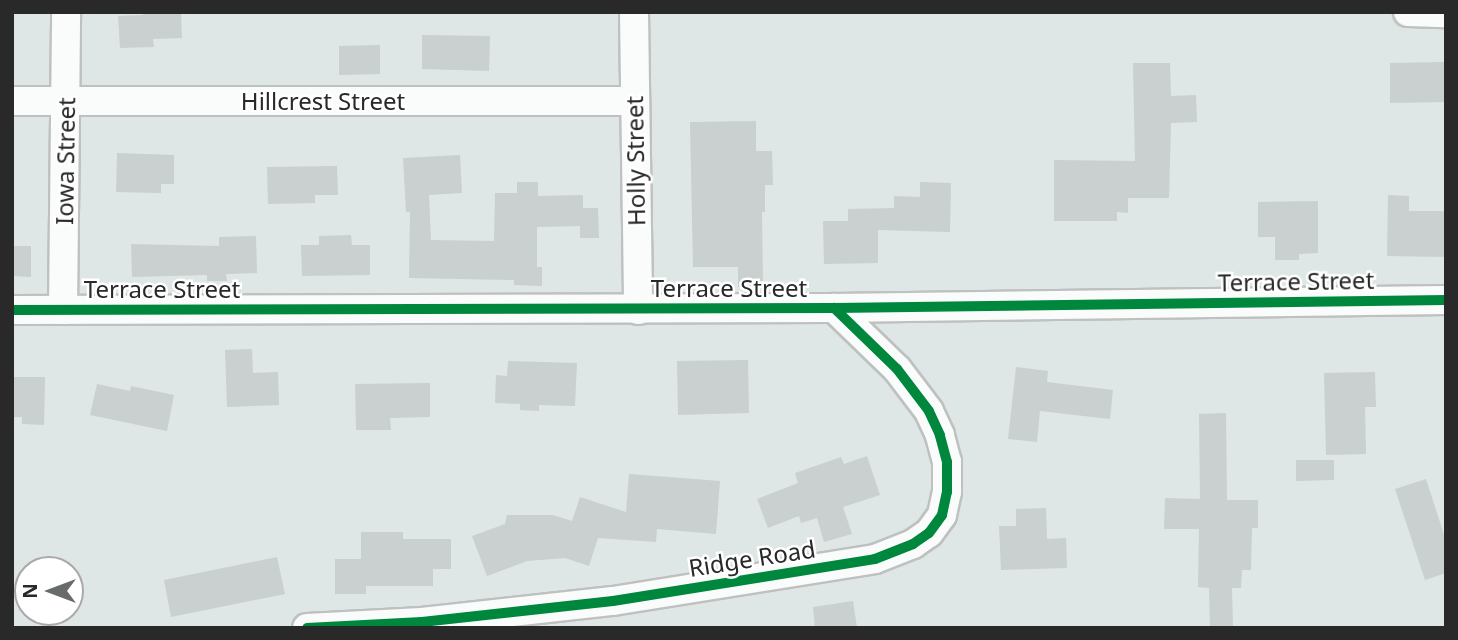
<!DOCTYPE html>
<html>
<head>
<meta charset="utf-8">
<style>
	body { margin:0 }
	#map { position:relative; width:1458px; height:640px; overflow:hidden; background:#dee6e6; font-family:"Noto Sans",sans-serif }
	div>[style] { position:absolute }
	.building>* { inset:0; background:#cacfcf }
	.roads { filter:drop-shadow(2px 0 #bfc1c0) drop-shadow(-2px 0 #bfc1c0) drop-shadow(0 2px #bfc1c0) drop-shadow(0 -2px #bfc1c0) }
	.street>* { height:28px; margin:-14px; padding:0 14px; transform-origin:14px; border-radius:14px; background:#fafbfb }
	.cycleway>* { height:10px; margin:-5px; padding:0 5px; transform-origin:5px; border-radius:5px; background:#00873e }
	span { translate:-50% -50%; white-space:nowrap; text-align:center; line-height:1.15; -webkit-text-stroke:5px #fff; paint-order:stroke }
	.street-label { font-size:24px; color:#292929 }
	.frame { position:absolute; inset:0; border:14px solid #292929; pointer-events:none }
	.north { position:absolute; left:14px; top:556px; width:70px; height:70px; box-sizing:border-box; background:#fff; border:2px solid #a9a9a9; border-radius:50%; rotate:270deg; font-size:19px; font-weight:700; line-height:28px; text-align:center; color:#292929 }
	.north::after { content:''; display:block; margin:auto; width:24px; height:32px; background:#686b6b; clip-path:polygon(50% 0,100% 100%,50% 72%,0 100%) }
</style>
</head>
<body>
<div id="map">
	<div class="building">
		<div style="clip-path:polygon(143px 12px,181px 12px,182px 38px,153px 39px,154px 47px,120px 48px,118px 16px,143px 15px)"></div>
		<div style="clip-path:polygon(422px 35px,490px 36px,489px 71px,422px 69px)"></div>
		<div style="clip-path:polygon(380px 45px,380px 74px,339px 75px,339px 46px)"></div>
		<div style="clip-path:polygon(1446px 62px,1446px 102px,1390px 103px,1390px 63px)"></div>
		<div style="clip-path:polygon(1133px 63px,1170px 63px,1171px 96px,1196px 95px,1197px 122px,1171px 123px,1169px 198px,1128px 198px,1128px 213px,1117px 212px,1117px 221px,1054px 221px,1054px 160px,1135px 161px)"></div>
		<div style="clip-path:polygon(756px 121px,756px 151px,772px 151px,773px 185px,765px 185px,765px 212px,762px 212px,763px 287px,738px 287px,738px 267px,693px 267px,690px 122px)"></div>
		<div style="clip-path:polygon(117px 153px,174px 155px,174px 184px,161px 184px,161px 193px,116px 192px)"></div>
		<div style="clip-path:polygon(460px 155px,462px 193px,429px 195px,431px 240px,494px 241px,495px 193px,517px 193px,517px 182px,538px 182px,538px 196px,583px 195px,583px 208px,598px 208px,599px 238px,580px 238px,580px 226px,537px 227px,537px 267px,542px 267px,542px 286px,514px 285px,514px 280px,409px 278px,410px 212px,406px 212px,403px 158px)"></div>
		<div style="clip-path:polygon(337px 166px,338px 195px,315px 195px,315px 203px,268px 204px,267px 167px)"></div>
		<div style="clip-path:polygon(920px 182px,951px 183px,950px 232px,878px 230px,878px 263px,824px 264px,823px 221px,848px 221px,848px 209px,894px 208px,894px 196px,920px 197px)"></div>
		<div style="clip-path:polygon(1388px 195px,1409px 196px,1409px 211px,1446px 211px,1446px 257px,1387px 256px)"></div>
		<div style="clip-path:polygon(1318px 201px,1318px 253px,1299px 254px,1299px 260px,1275px 260px,1275px 237px,1258px 237px,1258px 202px)"></div>
		<div style="clip-path:polygon(351px 235px,352px 245px,370px 245px,370px 275px,302px 276px,301px 245px,319px 245px,319px 236px)"></div>
		<div style="clip-path:polygon(256px 236px,257px 273px,226px 274px,227px 281px,207px 281px,207px 275px,132px 277px,131px 244px,219px 246px,219px 237px)"></div>
		<div style="clip-path:polygon(12px 246px,31px 246px,31px 277px,12px 276px)"></div>
		<div style="clip-path:polygon(252px 349px,253px 373px,278px 372px,279px 405px,227px 407px,225px 350px)"></div>
		<div style="clip-path:polygon(748px 360px,749px 413px,678px 415px,677px 361px)"></div>
		<div style="clip-path:polygon(508px 361px,577px 363px,575px 406px,539px 405px,539px 411px,520px 410px,520px 404px,495px 403px,496px 375px,507px 376px)"></div>
		<div style="clip-path:polygon(1016px 367px,1048px 371px,1047px 382px,1113px 390px,1110px 419px,1040px 411px,1037px 442px,1008px 439px)"></div>
		<div style="clip-path:polygon(1375px 372px,1376px 407px,1365px 407px,1366px 454px,1326px 455px,1324px 373px)"></div>
		<div style="clip-path:polygon(12px 377px,45px 377px,44px 425px,22px 424px,22px 417px,12px 417px)"></div>
		<div style="clip-path:polygon(430px 383px,430px 417px,390px 418px,391px 430px,356px 430px,355px 384px)"></div>
		<div style="clip-path:polygon(97px 384px,130px 391px,131px 386px,174px 395px,167px 431px,90px 415px)"></div>
		<div style="clip-path:polygon(1226px 413px,1227px 500px,1258px 500px,1258px 528px,1252px 528px,1251px 570px,1242px 570px,1241px 588px,1232px 588px,1233px 628px,1210px 628px,1209px 588px,1198px 587px,1199px 529px,1164px 529px,1165px 498px,1200px 499px,1199px 414px)"></div>
		<div style="clip-path:polygon(867px 456px,880px 495px,843px 507px,852px 534px,824px 542px,817px 518px,801px 523px,799px 516px,768px 528px,757px 499px,798px 483px,795px 473px,841px 457px,844px 464px)"></div>
		<div style="clip-path:polygon(1296px 460px,1334px 460px,1334px 480px,1296px 481px)"></div>
		<div style="clip-path:polygon(629px 474px,720px 481px,716px 534px,657px 529px,656px 542px,598px 538px,589px 566px,565px 558px,527px 561px,487px 576px,472px 536px,505px 524px,507px 515px,553px 515px,572px 521px,580px 497px,626px 512px)"></div>
		<div style="clip-path:polygon(1426px 479px,1446px 541px,1446px 573px,1425px 580px,1395px 489px)"></div>
		<div style="clip-path:polygon(1046px 508px,1047px 539px,1066px 538px,1067px 568px,1001px 570px,999px 526px,1016px 526px,1016px 509px)"></div>
		<div style="clip-path:polygon(361px 532px,403px 532px,403px 539px,451px 539px,451px 569px,433px 569px,433px 586px,366px 586px,366px 594px,335px 594px,335px 559px,361px 559px)"></div>
		<div style="clip-path:polygon(277px 557px,285px 594px,171px 617px,164px 580px)"></div>
		<div style="clip-path:polygon(853px 601px,857px 628px,815px 628px,813px 607px)"></div>
	</div>
	<div class="roads">
		<div class="street">
			<div style="left:634px;top:12px;width:298px;rotate:89.2deg"></div>
			<div style="left:1408px;top:12px;width:38px;rotate:2deg"></div>
			<div style="left:12px;top:101px;width:622px"></div>
			<div style="left:12px;top:310px;width:822px;rotate:-0.14deg"></div>
			<div style="left:834px;top:308px;width:612px;rotate:-0.75deg"></div>
			<div style="left:63px;top:310px;width:298px;rotate:-89.4deg"></div>
			<div style="left:307px;top:628px;width:115px;rotate:-3deg"></div>
			<div style="left:422px;top:622px;width:192px;rotate:-6.3deg"></div>
			<div style="left:613px;top:601px;width:265px;rotate:-9.1deg"></div>
			<div style="left:875px;top:559px;width:41px;rotate:-21.5deg"></div>
			<div style="left:913px;top:544px;width:19px;rotate:-35deg"></div>
			<div style="left:929px;top:533px;width:22px;rotate:-54deg"></div>
			<div style="left:942px;top:515px;width:24px;rotate:-78deg"></div>
			<div style="left:947px;top:492px;width:30px;rotate:-90deg"></div>
			<div style="left:947px;top:462px;width:28px;rotate:-105deg"></div>
			<div style="left:940px;top:435px;width:26px;rotate:-115deg"></div>
			<div style="left:929px;top:411px;width:53px;rotate:-127.3deg"></div>
			<div style="left:897px;top:369px;width:88px;rotate:-135.9deg"></div>
		</div>
	</div>
	<div class="cycleway">
		<div style="left:12px;top:310px;width:822px;rotate:-0.14deg"></div>
		<div style="left:834px;top:308px;width:612px;rotate:-0.75deg"></div>
		<div style="left:307px;top:628px;width:115px;rotate:-3deg"></div>
		<div style="left:422px;top:622px;width:192px;rotate:-6.3deg"></div>
		<div style="left:613px;top:601px;width:265px;rotate:-9.1deg"></div>
		<div style="left:875px;top:559px;width:41px;rotate:-21.5deg"></div>
		<div style="left:913px;top:544px;width:19px;rotate:-35deg"></div>
		<div style="left:929px;top:533px;width:22px;rotate:-54deg"></div>
		<div style="left:942px;top:515px;width:24px;rotate:-78deg"></div>
		<div style="left:947px;top:492px;width:30px;rotate:-90deg"></div>
		<div style="left:947px;top:462px;width:28px;rotate:-105deg"></div>
		<div style="left:940px;top:435px;width:26px;rotate:-115deg"></div>
		<div style="left:929px;top:411px;width:53px;rotate:-127.3deg"></div>
		<div style="left:897px;top:369px;width:88px;rotate:-135.9deg"></div>
	</div>
	<div class="street-label">
		<span style="left:323px;top:101px">Hillcrest Street</span>
		<span style="left:65px;top:161px;rotate:-89deg">Iowa Street</span>
		<span style="left:635px;top:161px;rotate:-91deg">Holly Street</span>
		<span style="left:1296px;top:281px;rotate:-1deg">Terrace Street</span>
		<span style="left:729px;top:288px">Terrace Street</span>
		<span style="left:162px;top:289px">Terrace Street</span>
		<span style="left:752px;top:558px;rotate:-9deg">Ridge Road</span>
	</div>
	<div class="frame"></div>
	<div class="north">N</div>
</div>
</body>
</html>
